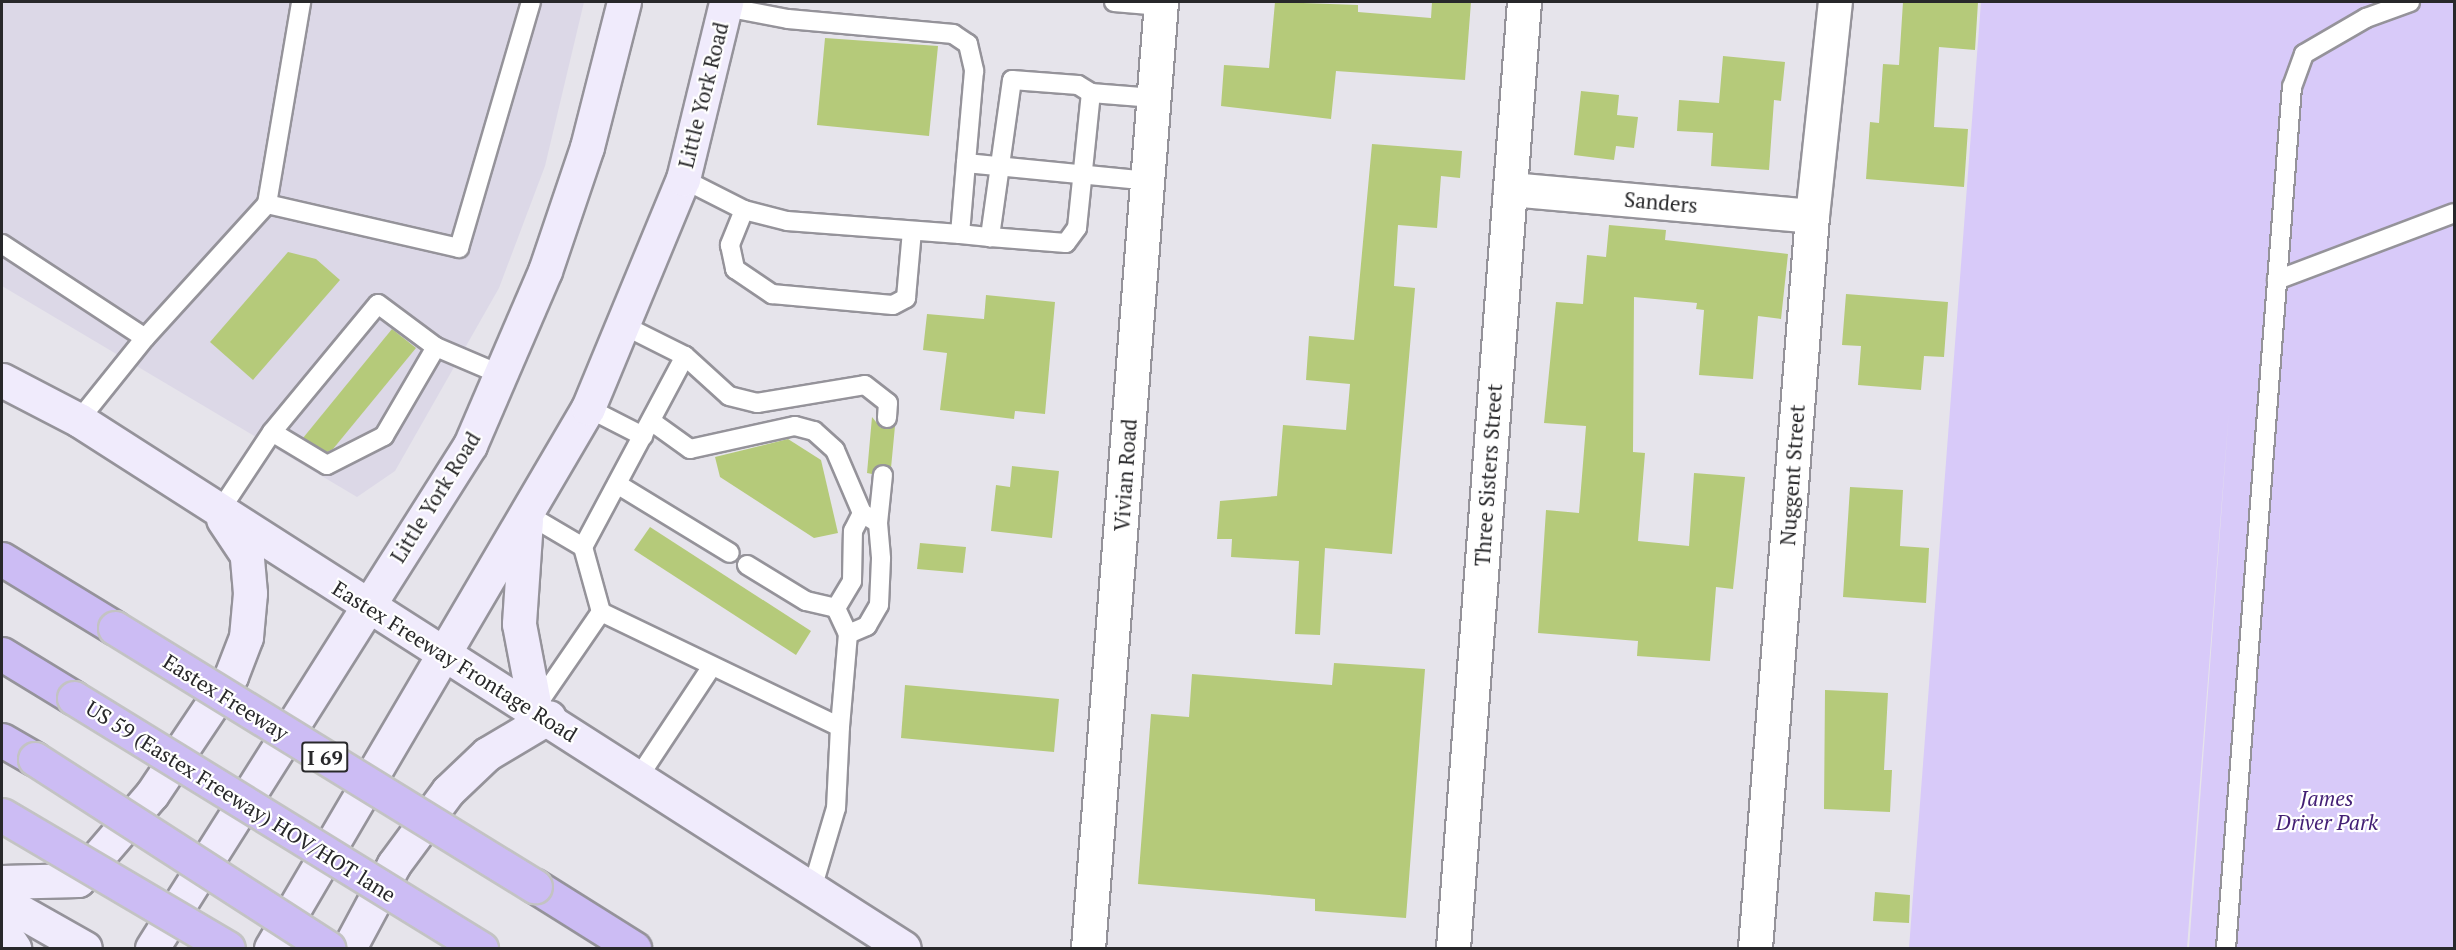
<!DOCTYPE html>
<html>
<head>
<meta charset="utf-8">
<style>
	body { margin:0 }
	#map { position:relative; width:2456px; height:950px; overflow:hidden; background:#e6e4eb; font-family:"PT Serif",serif }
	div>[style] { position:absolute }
	.built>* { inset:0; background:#dcd8e7 }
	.green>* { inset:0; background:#d8caf9 }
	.building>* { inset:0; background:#b5ca7a }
	.roads { filter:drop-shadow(2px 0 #95939a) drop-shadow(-2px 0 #95939a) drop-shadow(0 2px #95939a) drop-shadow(0 -2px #95939a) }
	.service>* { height:18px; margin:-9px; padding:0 9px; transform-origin:9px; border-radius:9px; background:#fff }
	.minor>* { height:33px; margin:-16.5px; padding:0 16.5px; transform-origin:16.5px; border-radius:16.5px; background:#fff }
	.secondary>* { height:33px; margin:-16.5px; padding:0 16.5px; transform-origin:16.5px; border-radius:16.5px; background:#f0ebfc }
	.motorway>* { height:33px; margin:-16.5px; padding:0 16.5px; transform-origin:16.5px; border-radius:16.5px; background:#ccbcf4 }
	.bridges { filter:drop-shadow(2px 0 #c3c3c3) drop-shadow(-2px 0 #c3c3c3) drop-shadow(0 2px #c3c3c3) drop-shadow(0 -2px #c3c3c3) }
	.motorway-bridge>* { height:33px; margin:-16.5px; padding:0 16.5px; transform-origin:16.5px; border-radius:16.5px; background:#ccbcf4 }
	span { translate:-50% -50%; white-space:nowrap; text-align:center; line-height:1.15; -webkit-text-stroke:4.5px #fff; paint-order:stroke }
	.shield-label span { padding:2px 4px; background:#fff; border:2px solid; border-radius:4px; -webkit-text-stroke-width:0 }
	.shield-label { font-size:20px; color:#28282a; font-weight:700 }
	.street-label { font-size:21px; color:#28282a }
	.park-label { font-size:21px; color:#431f74; font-style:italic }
	.frame { position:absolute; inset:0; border:3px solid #28282a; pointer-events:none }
</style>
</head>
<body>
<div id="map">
	<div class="built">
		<div style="clip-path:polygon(2px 2px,584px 2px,545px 166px,499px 288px,395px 471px,357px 497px,2px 286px)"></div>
	</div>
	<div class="green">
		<div style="clip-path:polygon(1981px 2px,2454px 2px,2454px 948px,2189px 948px,2229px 410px,2187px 948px,1909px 948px)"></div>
	</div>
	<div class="building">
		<div style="clip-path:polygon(1275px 2px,1358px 5px,1358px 12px,1431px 18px,1432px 2px,1471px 2px,1465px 80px,1336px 71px,1331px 119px,1221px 106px,1224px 65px,1269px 68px)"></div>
		<div style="clip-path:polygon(1903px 2px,1978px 2px,1975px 50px,1939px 47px,1934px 127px,1968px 129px,1964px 187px,1866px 179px,1870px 122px,1879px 123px,1883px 64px,1899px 65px)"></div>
		<div style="clip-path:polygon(825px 38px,938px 46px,929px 136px,817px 125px)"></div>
		<div style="clip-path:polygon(1723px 56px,1785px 62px,1781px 101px,1774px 100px,1769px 170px,1711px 166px,1713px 133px,1677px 131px,1679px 100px,1719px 103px)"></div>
		<div style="clip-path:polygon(1581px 91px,1619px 95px,1617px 115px,1638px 117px,1634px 148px,1616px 146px,1614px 160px,1574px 155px)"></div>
		<div style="clip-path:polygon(1372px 144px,1462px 151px,1460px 178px,1441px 176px,1437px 228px,1398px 225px,1394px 286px,1415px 288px,1392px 554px,1325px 548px,1320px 635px,1295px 634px,1299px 561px,1231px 557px,1232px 539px,1217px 539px,1220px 501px,1277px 496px,1283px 425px,1346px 430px,1350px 384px,1306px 380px,1309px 336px,1354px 340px)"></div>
		<div style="clip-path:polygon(1609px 225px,1666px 230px,1665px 240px,1788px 254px,1781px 319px,1758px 316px,1753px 379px,1699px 375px,1704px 310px,1696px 309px,1697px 303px,1634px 297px,1633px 452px,1645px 453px,1638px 541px,1689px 546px,1694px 473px,1745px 477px,1733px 589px,1716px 587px,1710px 661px,1637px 656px,1638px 641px,1538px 633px,1546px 510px,1579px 513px,1586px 426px,1544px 423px,1556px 302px,1583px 304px,1587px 255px,1606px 257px)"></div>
		<div style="clip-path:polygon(288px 252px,316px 259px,340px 280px,253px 380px,210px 342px)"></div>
		<div style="clip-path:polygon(1846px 294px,1948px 302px,1944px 357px,1924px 356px,1921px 390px,1858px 385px,1861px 346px,1842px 345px)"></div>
		<div style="clip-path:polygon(986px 295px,1055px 302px,1045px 414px,1015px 411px,1014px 419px,940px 410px,947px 353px,923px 350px,927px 314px,984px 319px)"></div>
		<div style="clip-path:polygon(392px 329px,416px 348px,333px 449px,327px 452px,303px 438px)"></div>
		<div style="clip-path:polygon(872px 417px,881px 428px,895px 426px,891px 468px,879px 465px,872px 474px,867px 473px)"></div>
		<div style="clip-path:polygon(788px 439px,821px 460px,838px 533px,814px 538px,720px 477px,715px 457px)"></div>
		<div style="clip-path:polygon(1012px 466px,1059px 471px,1052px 538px,991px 531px,996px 485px,1010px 487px)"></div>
		<div style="clip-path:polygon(1850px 487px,1903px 490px,1900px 546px,1929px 548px,1926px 603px,1843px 597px)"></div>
		<div style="clip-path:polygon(650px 527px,811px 631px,796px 655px,634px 550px)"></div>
		<div style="clip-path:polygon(920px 543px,966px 547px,963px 573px,917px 569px)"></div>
		<div style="clip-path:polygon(1334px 663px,1425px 669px,1406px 918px,1315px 911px,1315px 899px,1138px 884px,1151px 714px,1189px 717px,1192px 674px,1332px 685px)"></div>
		<div style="clip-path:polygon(905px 685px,1059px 699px,1054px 752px,901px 738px)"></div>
		<div style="clip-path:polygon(1825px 690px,1888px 693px,1884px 770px,1892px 770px,1890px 812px,1824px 809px)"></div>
		<div style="clip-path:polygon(1875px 892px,1910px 895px,1909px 923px,1873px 921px)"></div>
	</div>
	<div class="roads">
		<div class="service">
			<div style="left:1114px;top:2px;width:47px;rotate:4.9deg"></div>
			<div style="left:725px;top:7px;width:64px;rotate:10.8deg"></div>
			<div style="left:788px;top:19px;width:166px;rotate:5.2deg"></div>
			<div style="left:953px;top:34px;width:18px;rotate:34deg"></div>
			<div style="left:968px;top:44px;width:28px;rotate:77deg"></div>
			<div style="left:974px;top:71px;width:92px;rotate:95deg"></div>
			<div style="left:1091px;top:93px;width:63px;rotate:4.5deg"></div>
			<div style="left:683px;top:179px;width:68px;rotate:26.9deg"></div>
			<div style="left:744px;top:210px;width:44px;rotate:14.3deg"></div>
			<div style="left:787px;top:221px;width:173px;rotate:4.3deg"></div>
			<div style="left:960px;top:234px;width:30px;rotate:6deg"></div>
			<div style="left:990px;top:237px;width:76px;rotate:4.5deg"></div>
			<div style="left:1066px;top:243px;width:19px;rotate:-54deg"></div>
			<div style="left:1077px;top:228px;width:136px;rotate:-84.1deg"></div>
			<div style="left:1091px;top:93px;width:15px;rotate:-148deg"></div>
			<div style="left:1078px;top:85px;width:66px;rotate:-175.7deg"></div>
			<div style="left:1012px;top:80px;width:159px;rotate:98deg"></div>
			<div style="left:267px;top:204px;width:205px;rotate:-80.4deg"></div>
			<div style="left:744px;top:210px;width:38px;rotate:112deg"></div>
			<div style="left:730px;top:245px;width:25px;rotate:78deg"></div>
			<div style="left:735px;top:269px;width:45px;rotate:34deg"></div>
			<div style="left:772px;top:294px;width:121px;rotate:5.2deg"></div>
			<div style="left:893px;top:305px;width:15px;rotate:-28deg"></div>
			<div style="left:906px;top:298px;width:67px;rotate:-84.9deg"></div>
			<div style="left:960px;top:234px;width:71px;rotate:-85.2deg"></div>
			<div style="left:966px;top:163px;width:183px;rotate:5.6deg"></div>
			<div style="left:2px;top:244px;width:171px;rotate:33.3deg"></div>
			<div style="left:145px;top:338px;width:181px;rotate:-47.7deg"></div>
			<div style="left:267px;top:204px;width:197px;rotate:12.9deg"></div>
			<div style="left:459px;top:248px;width:256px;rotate:-73.7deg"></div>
			<div style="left:2277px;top:280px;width:189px;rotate:-20.7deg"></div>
			<div style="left:623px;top:325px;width:69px;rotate:26.6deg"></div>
			<div style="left:685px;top:356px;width:217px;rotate:118.1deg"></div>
			<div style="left:583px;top:547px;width:67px;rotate:74.5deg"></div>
			<div style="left:601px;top:612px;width:265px;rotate:25.7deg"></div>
			<div style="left:840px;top:727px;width:81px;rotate:92.8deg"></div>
			<div style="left:836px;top:808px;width:84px;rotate:106.5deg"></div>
			<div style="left:685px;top:356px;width:59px;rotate:42.3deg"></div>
			<div style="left:729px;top:396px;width:29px;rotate:14deg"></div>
			<div style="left:757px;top:403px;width:109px;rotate:-9.5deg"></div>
			<div style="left:865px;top:385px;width:29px;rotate:38deg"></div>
			<div style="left:888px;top:403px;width:15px;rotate:94deg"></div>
			<div style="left:588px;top:408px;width:62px;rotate:27deg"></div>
			<div style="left:79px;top:420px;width:105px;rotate:-51.2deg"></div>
			<div style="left:651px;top:421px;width:48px;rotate:35.7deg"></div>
			<div style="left:690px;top:449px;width:107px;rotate:-12.4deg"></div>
			<div style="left:795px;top:426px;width:20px;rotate:15deg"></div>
			<div style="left:814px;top:431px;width:28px;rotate:42deg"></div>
			<div style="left:835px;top:450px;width:69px;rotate:66.8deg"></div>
			<div style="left:862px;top:513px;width:19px;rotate:32deg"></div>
			<div style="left:878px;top:523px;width:36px;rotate:85deg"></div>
			<div style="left:881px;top:559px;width:46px;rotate:92.5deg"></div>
			<div style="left:879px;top:605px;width:24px;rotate:120deg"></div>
			<div style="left:867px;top:626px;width:21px;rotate:157deg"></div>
			<div style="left:272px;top:432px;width:166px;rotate:-50.4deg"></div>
			<div style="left:378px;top:304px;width:72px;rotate:36.6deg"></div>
			<div style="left:617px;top:484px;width:132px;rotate:31.4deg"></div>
			<div style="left:219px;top:512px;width:96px;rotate:-56.5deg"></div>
			<div style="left:272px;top:432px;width:64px;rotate:31deg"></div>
			<div style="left:327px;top:465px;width:64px;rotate:-27deg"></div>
			<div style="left:384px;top:436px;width:103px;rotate:-59.7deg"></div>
			<div style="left:436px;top:347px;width:74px;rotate:23.1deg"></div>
			<div style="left:527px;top:514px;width:65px;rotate:30.5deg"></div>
			<div style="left:878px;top:523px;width:48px;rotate:-84.1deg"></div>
			<div style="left:747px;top:565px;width:69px;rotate:31.4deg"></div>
			<div style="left:806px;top:601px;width:31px;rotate:13deg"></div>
			<div style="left:535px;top:708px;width:116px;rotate:-55.5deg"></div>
			<div style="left:840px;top:727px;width:93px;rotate:-85.1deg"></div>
			<div style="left:848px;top:634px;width:29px;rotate:-115deg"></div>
			<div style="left:836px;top:608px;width:31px;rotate:-59deg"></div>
			<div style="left:852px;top:581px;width:50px;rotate:-88.9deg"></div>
			<div style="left:853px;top:531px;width:20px;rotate:-63deg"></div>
			<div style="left:638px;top:778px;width:134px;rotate:-56.5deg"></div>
			<div style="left:2226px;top:948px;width:864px;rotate:-85.62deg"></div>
			<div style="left:2292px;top:87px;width:35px;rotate:-70deg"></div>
			<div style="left:2304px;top:54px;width:72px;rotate:-30.1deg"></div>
			<div style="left:2366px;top:18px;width:47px;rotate:-20deg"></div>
		</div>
		<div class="minor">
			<div style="left:1510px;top:189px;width:303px;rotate:5.1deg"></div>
			<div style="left:1088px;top:948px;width:949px;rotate:-85.59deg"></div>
			<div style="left:1453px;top:948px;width:949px;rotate:-85.71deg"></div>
			<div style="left:1755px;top:948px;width:734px;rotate:-85.55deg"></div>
			<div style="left:1812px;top:216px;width:215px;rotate:-83.9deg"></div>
		</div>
		<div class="secondary">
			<div style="left:2px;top:380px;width:87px;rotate:27.5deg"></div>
			<div style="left:79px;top:420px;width:979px;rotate:32.62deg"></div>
			<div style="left:526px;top:520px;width:104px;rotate:93.9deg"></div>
			<div style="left:519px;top:624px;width:86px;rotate:79.2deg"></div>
			<div style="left:2px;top:882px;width:76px;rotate:-1.5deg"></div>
			<div style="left:78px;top:880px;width:113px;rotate:-49.3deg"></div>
			<div style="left:152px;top:794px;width:142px;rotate:-56.2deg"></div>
			<div style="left:231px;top:676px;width:42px;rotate:-69deg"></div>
			<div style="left:246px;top:637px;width:44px;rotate:-84.8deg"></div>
			<div style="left:250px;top:593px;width:38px;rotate:-95deg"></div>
			<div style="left:247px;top:555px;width:43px;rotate:-123.7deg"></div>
			<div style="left:2px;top:901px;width:95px;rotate:29.5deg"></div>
			<div style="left:2px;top:930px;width:22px;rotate:56deg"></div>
			<div style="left:152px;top:948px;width:595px;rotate:-57.7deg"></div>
			<div style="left:470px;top:445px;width:189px;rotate:-66.7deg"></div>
			<div style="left:545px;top:271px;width:131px;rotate:-71.3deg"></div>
			<div style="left:587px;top:147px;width:150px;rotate:-75.7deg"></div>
			<div style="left:271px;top:948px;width:626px;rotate:-59.59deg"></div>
			<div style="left:588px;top:408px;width:248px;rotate:-67.5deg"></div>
			<div style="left:683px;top:179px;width:182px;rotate:-76.3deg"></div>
			<div style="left:349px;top:948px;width:95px;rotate:-61.8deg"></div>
			<div style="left:394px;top:864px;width:91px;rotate:-53.5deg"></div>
			<div style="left:448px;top:791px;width:54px;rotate:-43.5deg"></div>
			<div style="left:487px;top:754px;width:72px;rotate:-30.8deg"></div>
		</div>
		<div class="motorway">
			<div style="left:2px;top:559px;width:132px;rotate:31.4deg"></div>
			<div style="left:2px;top:654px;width:84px;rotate:31.4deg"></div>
			<div style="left:2px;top:740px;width:38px;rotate:30deg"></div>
			<div style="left:535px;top:886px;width:117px;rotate:32.1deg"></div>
		</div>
	</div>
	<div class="bridges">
		<div class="motorway-bridge">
			<div style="left:115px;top:628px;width:493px;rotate:31.6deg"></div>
			<div style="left:74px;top:698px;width:478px;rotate:31.6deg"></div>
			<div style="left:35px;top:759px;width:349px;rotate:32.8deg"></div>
			<div style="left:2px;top:815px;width:262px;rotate:30.5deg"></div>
		</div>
	</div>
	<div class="shield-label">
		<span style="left:325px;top:757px">I 69</span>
	</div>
	<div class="street-label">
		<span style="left:703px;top:95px;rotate:-76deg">Little York Road</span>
		<span style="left:1661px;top:202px;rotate:5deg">Sanders</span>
		<span style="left:1125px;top:475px;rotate:-86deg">Vivian Road</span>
		<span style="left:1488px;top:475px;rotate:-86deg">Three Sisters Street</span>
		<span style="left:1792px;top:475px;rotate:-86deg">Nuggent Street</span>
		<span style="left:435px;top:497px;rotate:-58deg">Little York Road</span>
		<span style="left:455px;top:661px;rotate:32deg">Eastex Freeway Frontage Road</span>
		<span style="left:226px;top:697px;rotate:32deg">Eastex Freeway</span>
		<span style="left:241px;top:801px;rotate:32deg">US 59 (Eastex Freeway) HOV/HOT lane</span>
	</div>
	<div class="park-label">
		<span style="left:2327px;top:810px">James<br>Driver Park</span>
	</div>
	<div class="frame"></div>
</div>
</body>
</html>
